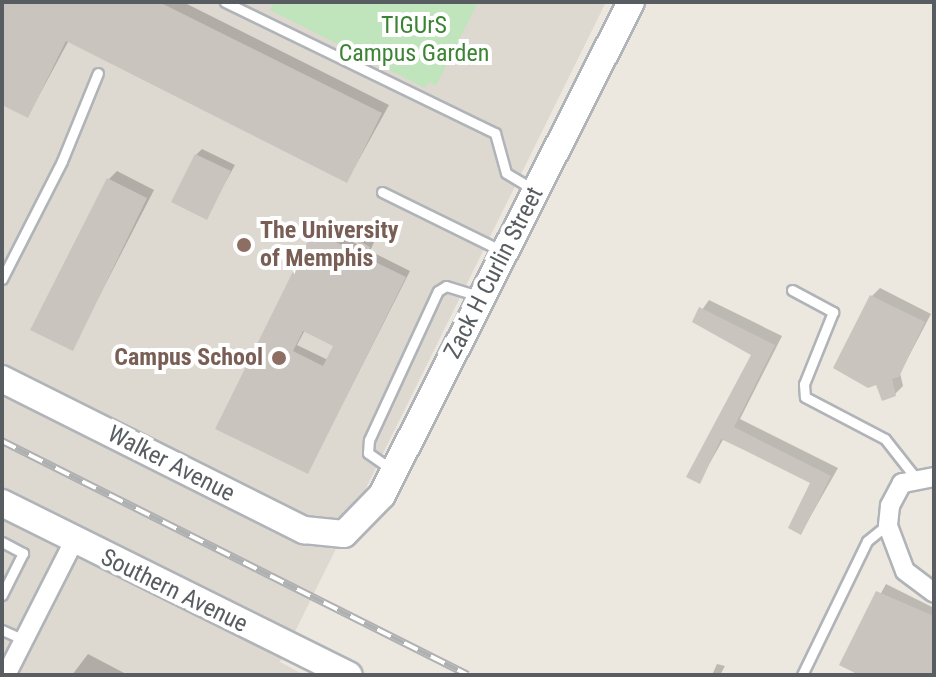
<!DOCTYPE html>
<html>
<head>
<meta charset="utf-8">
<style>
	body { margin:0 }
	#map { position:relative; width:936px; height:677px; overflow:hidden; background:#ece7df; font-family:"Roboto Condensed",sans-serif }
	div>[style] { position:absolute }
	.education>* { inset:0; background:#ded9d0 }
	.green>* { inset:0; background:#c0e4bb }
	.shadow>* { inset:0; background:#0003 }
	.building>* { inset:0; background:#c9c4be }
	.roads { filter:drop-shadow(2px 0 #b0b4b8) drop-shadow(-2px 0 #b0b4b8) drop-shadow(0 2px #b0b4b8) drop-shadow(0 -2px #b0b4b8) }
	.lane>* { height:9px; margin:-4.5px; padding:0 4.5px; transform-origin:4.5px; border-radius:4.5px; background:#fff }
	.street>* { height:18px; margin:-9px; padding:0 9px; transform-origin:9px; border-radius:9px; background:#fff }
	.secondary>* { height:26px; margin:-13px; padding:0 13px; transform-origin:13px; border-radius:13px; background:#fff }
	.rail>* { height:8px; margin-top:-4px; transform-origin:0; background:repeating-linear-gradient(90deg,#fff 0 15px,#afb0b1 0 30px); box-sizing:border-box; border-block:2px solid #afb0b1 }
	.dots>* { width:22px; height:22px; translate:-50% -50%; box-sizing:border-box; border:4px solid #fff; border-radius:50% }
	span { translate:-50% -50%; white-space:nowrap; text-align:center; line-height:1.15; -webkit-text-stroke:8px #fff; paint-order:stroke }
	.park-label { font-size:24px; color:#3b8434 }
	.education-label { font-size:24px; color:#785e54; font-weight:700 }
	.left { translate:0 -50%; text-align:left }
	.right { translate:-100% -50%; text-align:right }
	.street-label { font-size:24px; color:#585d61 }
	.frame { position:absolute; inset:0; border:4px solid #585d61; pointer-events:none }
</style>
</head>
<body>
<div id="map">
	<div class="education">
		<div style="clip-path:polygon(2px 2px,606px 2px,280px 662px,304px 675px,2px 675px)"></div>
	</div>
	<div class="green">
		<div style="clip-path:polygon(273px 2px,478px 2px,436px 86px,429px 82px,425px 88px,270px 10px)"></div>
	</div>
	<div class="shadow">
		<div style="clip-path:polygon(2px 2px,183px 2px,389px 105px,347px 181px,69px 40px,28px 116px,2px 103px)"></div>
		<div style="clip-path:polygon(202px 149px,235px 165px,206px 217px,196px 155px)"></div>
		<div style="clip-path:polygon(117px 171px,154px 190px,72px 349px,109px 179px)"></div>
		<div style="clip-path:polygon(evenodd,320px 226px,359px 245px,366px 236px,375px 240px,370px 251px,410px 271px,308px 472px,218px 428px,320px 226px,305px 330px,336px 345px,328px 360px,297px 345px,305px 330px)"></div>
		<div style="clip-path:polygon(880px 288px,931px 314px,900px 373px,903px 386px,895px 394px,872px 296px)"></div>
		<div style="clip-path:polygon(709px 300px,782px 336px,740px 419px,838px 468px,801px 533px,812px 482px,724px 438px,699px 482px,753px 354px,694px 321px)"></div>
		<div style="clip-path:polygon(886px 584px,934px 608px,934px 675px,864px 675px,842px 664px)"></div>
		<div style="clip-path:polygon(88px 654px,128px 675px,72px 675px)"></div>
		<div style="clip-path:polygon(717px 664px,725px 666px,720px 675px,712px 675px)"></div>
	</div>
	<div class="building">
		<div style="clip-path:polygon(2px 2px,159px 2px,382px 113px,347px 183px,66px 41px,28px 118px,2px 105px)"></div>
		<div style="clip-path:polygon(195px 154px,231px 171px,207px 220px,171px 202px)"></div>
		<div style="clip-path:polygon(107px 178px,147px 198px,73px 351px,30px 330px)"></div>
		<div style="clip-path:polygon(evenodd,313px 231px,354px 251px,359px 241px,370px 247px,365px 257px,406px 277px,308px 474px,215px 429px,313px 231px,303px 331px,333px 346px,323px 366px,293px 351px,303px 331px)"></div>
		<div style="clip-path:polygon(870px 295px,925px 322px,899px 377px,892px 379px,896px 396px,882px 401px,876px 385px,868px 388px,833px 368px)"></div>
		<div style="clip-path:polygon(699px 307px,775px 345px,734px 427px,831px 476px,801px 535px,788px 528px,810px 483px,744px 450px,721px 439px,700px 484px,686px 477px,751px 355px,692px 322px)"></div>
		<div style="clip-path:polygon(876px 591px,934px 616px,934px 675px,859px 675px,839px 665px)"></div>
	</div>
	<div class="roads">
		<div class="lane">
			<div style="left:225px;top:2px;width:300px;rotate:25.9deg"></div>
			<div style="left:495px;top:133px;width:41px;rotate:74.6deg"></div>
			<div style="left:506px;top:173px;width:31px;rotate:31deg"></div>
			<div style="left:382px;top:192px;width:134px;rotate:26.2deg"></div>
			<div style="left:2px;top:279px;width:132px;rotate:-63deg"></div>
			<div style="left:62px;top:161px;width:95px;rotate:-67.8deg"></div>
			<div style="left:792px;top:290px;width:47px;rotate:28.2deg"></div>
			<div style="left:833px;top:312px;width:78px;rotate:111.9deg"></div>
			<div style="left:804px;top:384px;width:13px;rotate:86deg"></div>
			<div style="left:805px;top:397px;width:90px;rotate:27.7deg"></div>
			<div style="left:885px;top:439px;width:53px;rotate:51.8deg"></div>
			<div style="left:391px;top:469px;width:28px;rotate:-145deg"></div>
			<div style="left:368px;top:453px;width:13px;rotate:-86deg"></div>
			<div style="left:369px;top:440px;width:164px;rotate:-65.2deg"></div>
			<div style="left:438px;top:291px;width:9px;rotate:-32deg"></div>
			<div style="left:446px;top:286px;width:34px;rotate:17deg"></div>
			<div style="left:2px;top:542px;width:24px;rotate:28deg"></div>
			<div style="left:23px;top:553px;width:47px;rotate:116.6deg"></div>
			<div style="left:2px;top:630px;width:24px;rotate:24deg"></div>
			<div style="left:802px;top:675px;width:149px;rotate:-64.1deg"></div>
			<div style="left:867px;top:541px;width:27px;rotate:-39deg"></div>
		</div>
		<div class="street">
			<div style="left:934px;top:477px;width:33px;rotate:169deg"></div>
			<div style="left:902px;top:483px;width:26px;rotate:118deg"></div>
			<div style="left:890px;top:506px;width:20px;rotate:96deg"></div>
			<div style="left:888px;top:526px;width:48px;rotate:69.3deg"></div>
			<div style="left:905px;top:571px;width:36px;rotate:37deg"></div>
			<div style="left:6px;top:675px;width:150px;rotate:-63.1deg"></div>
		</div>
		<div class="secondary">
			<div style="left:2px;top:379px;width:338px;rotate:26.6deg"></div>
			<div style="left:304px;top:530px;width:40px;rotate:5.7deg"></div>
			<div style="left:344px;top:534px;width:54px;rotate:-45.7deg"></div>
			<div style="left:382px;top:495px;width:552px;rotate:-63.2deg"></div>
			<div style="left:2px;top:503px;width:387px;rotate:26.4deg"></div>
		</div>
	</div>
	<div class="rail">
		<div style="left:2px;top:441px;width:521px;rotate:26.66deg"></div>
	</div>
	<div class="dots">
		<div style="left:244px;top:245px;background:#8d6e63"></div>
		<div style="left:279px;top:358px;background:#8d6e63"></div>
	</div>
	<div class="park-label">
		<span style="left:414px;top:40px">TIGUrS<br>Campus Garden</span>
	</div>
	<div class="education-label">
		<span class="left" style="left:260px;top:245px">The University<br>of Memphis</span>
		<span class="right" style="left:263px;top:358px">Campus School</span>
	</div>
	<div class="street-label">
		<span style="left:494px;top:273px;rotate:-63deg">Zack H Curlin Street</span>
		<span style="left:171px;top:464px;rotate:27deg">Walker Avenue</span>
		<span style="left:174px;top:591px;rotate:26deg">Southern Avenue</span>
	</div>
	<div class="frame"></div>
</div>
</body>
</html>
